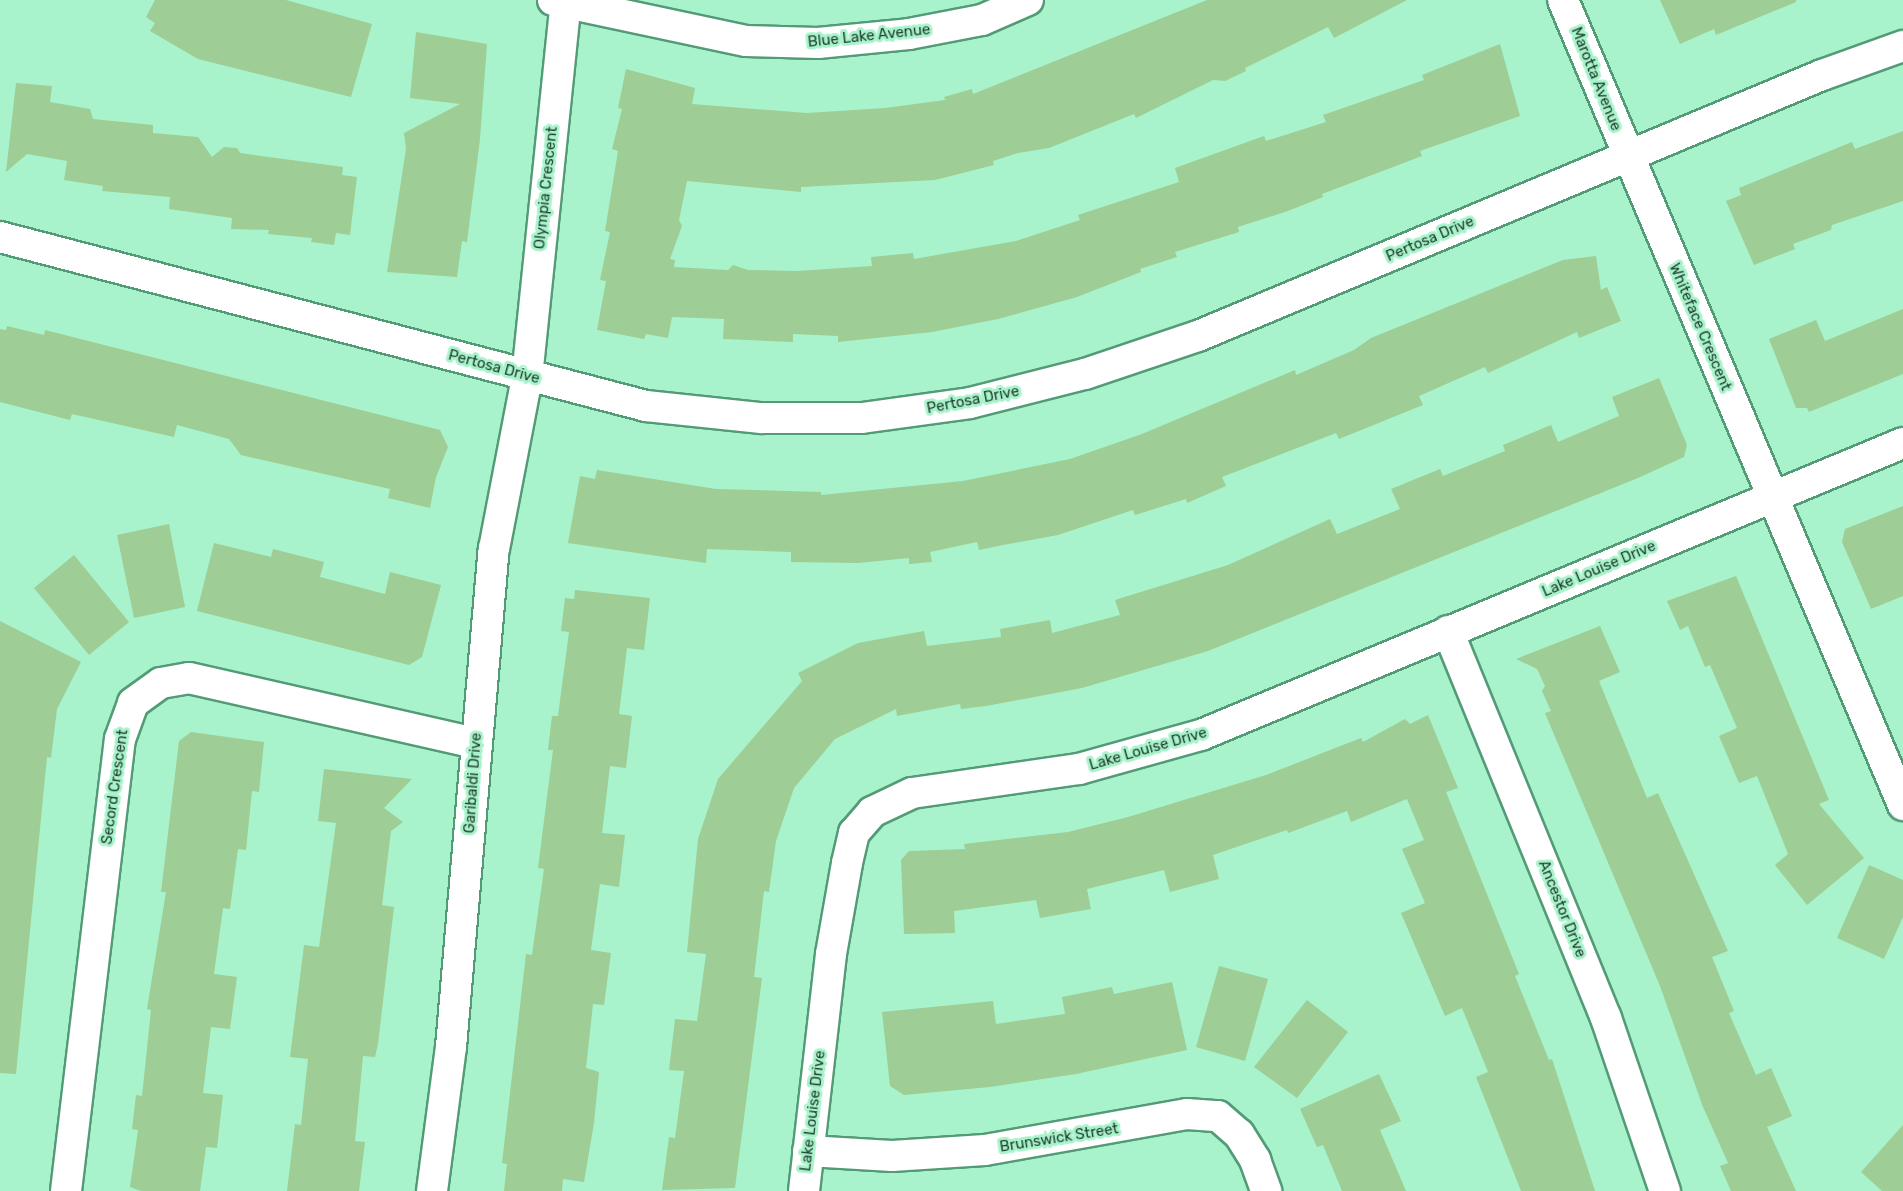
<!DOCTYPE html>
<html>
<head>
<meta charset="utf-8">
<style>
	body { margin:0 }
	#map { position:relative; width:1903px; height:1191px; overflow:hidden; background:#a8f3cb; font-family:Rubik,sans-serif }
	div>[style] { position:absolute }
	.building>* { inset:0; background:#9ecd95 }
	.roads { filter:drop-shadow(2px 0 #539b77) drop-shadow(-2px 0 #539b77) drop-shadow(0 2px #539b77) drop-shadow(0 -2px #539b77) }
	.minor>* { height:30px; margin:-15px; padding:0 15px; transform-origin:15px; border-radius:15px; background:#fff }
	span { translate:-50% -50%; white-space:nowrap; text-align:center; line-height:1.15; -webkit-text-stroke:6px #a8f3cb; paint-order:stroke }
	.street-label { font-size:15px; color:#1d3c2c }
</style>
</head>
<body>
<div id="map">
	<div class="building">
		<div style="clip-path:polygon(155px 0,286px 0,372px 24px,351px 97px,198px 59px,150px 31px,155px 23px,146px 17px)"></div>
		<div style="clip-path:polygon(1207px 0,1407px 0,1334px 38px,1328px 27px,1245px 68px,1246px 71px,1225px 81px,1213px 80px,1136px 118px,1134px 114px,1049px 148px,1018px 153px,993px 161px,994px 165px,935px 180px,801px 187px,801px 192px,687px 181px,679px 220px,682px 226px,670px 259px,675px 260px,674px 267px,728px 270px,733px 265px,748px 270px,797px 271px,872px 266px,871px 257px,913px 253px,914px 259px,1016px 241px,1080px 220px,1078px 215px,1179px 182px,1175px 168px,1264px 136px,1266px 141px,1326px 122px,1323px 115px,1424px 80px,1422px 75px,1500px 44px,1520px 116px,1420px 151px,1422px 156px,1322px 194px,1323px 197px,1288px 211px,1238px 227px,1239px 232px,1175px 252px,1177px 257px,1140px 269px,1141px 272px,1077px 297px,998px 319px,932px 332px,838px 342px,838px 336px,793px 334px,793px 342px,723px 339px,724px 319px,672px 317px,668px 338px,646px 334px,644px 339px,597px 330px,606px 281px,600px 280px,610px 232px,605px 231px,618px 151px,612px 149px,622px 109px,618px 108px,626px 69px,695px 88px,692px 104px,807px 113px,885px 108px,945px 100px,944px 97px,972px 89px,973px 94px)"></div>
		<div style="clip-path:polygon(1660px 0,1796px 0,1796px 2px,1716px 35px,1714px 29px,1680px 44px)"></div>
		<div style="clip-path:polygon(416px 32px,487px 44px,480px 139px,467px 242px,462px 241px,457px 277px,387px 272px,406px 149px,404px 133px,460px 104px,410px 98px)"></div>
		<div style="clip-path:polygon(16px 83px,52px 86px,50px 102px,90px 109px,93px 119px,153px 125px,153px 133px,198px 137px,212px 157px,224px 147px,237px 148px,240px 153px,343px 167px,342px 175px,357px 177px,350px 235px,336px 233px,334px 245px,311px 242px,312px 238px,268px 234px,269px 230px,231px 229px,232px 218px,169px 209px,170px 197px,102px 191px,103px 186px,64px 180px,67px 161px,27px 154px,6px 172px)"></div>
		<div style="clip-path:polygon(1903px 131px,1903px 201px,1832px 225px,1831px 230px,1793px 244px,1795px 249px,1754px 265px,1726px 201px,1741px 195px,1739px 188px,1852px 142px,1855px 149px)"></div>
		<div style="clip-path:polygon(1596px 256px,1601px 290px,1607px 287px,1621px 321px,1579px 338px,1577px 332px,1488px 373px,1485px 367px,1419px 396px,1423px 405px,1339px 439px,1336px 433px,1222px 477px,1226px 486px,1187px 503px,1186px 499px,1135px 515px,1133px 510px,1058px 535px,1003px 545px,979px 550px,977px 542px,930px 552px,932px 562px,909px 564px,909px 558px,858px 563px,791px 562px,791px 552px,707px 549px,706px 563px,568px 543px,580px 476px,595px 479px,597px 470px,716px 489px,821px 492px,821px 495px,963px 481px,1070px 459px,1142px 434px,1295px 370px,1296px 375px,1354px 350px,1371px 338px,1563px 260px)"></div>
		<div style="clip-path:polygon(1903px 309px,1903px 374px,1809px 412px,1807px 408px,1796px 408px,1769px 339px,1816px 320px,1825px 341px)"></div>
		<div style="clip-path:polygon(7px 326px,44px 335px,45px 330px,440px 430px,448px 447px,436px 477px,430px 508px,388px 498px,390px 489px,241px 455px,229px 439px,177px 425px,174px 437px,72px 414px,70px 420px,0 402px,0 329px,6px 330px)"></div>
		<div style="clip-path:polygon(1659px 378px,1687px 445px,1684px 457px,1638px 478px,1208px 651px,1082px 688px,986px 706px,961px 709px,960px 704px,897px 716px,896px 709px,835px 739px,794px 788px,776px 841px,769px 892px,764px 891px,754px 977px,762px 978px,735px 1188px,662px 1190px,669px 1137px,675px 1138px,684px 1071px,669px 1070px,675px 1019px,697px 1021px,706px 954px,687px 952px,698px 839px,718px 779px,802px 681px,798px 673px,858px 643px,924px 631px,927px 646px,1001px 637px,1000px 629px,1050px 620px,1052px 633px,1120px 615px,1115px 600px,1228px 565px,1330px 519px,1337px 534px,1400px 509px,1391px 489px,1440px 469px,1443px 476px,1505px 451px,1503px 445px,1551px 425px,1558px 442px,1619px 416px,1612px 397px)"></div>
		<div style="clip-path:polygon(1903px 506px,1903px 596px,1871px 609px,1842px 542px,1845px 529px)"></div>
		<div style="clip-path:polygon(169px 524px,185px 607px,134px 618px,117px 535px)"></div>
		<div style="clip-path:polygon(214px 543px,271px 557px,273px 549px,324px 562px,320px 577px,385px 594px,390px 572px,441px 585px,422px 657px,409px 665px,197px 611px)"></div>
		<div style="clip-path:polygon(74px 555px,129px 622px,89px 655px,34px 588px)"></div>
		<div style="clip-path:polygon(1736px 576px,1829px 800px,1819px 804px,1864px 858px,1807px 905px,1775px 865px,1788px 854px,1757px 776px,1739px 783px,1719px 736px,1737px 728px,1710px 665px,1705px 667px,1688px 626px,1680px 630px,1667px 601px)"></div>
		<div style="clip-path:polygon(575px 590px,650px 598px,644px 650px,627px 648px,619px 714px,632px 716px,626px 768px,610px 766px,602px 833px,625px 835px,619px 887px,600px 884px,591px 950px,611px 953px,604px 1005px,593px 1004px,586px 1068px,599px 1072px,594px 1123px,584px 1182px,563px 1179px,562px 1191px,504px 1191px,507px 1164px,502px 1163px,526px 954px,532px 955px,544px 869px,538px 868px,553px 750px,548px 750px,552px 716px,558px 716px,569px 632px,561px 631px,565px 598px,574px 599px)"></div>
		<div style="clip-path:polygon(0 621px,81px 662px,57px 709px,51px 758px,47px 757px,16px 1074px,0 1073px)"></div>
		<div style="clip-path:polygon(1600px 626px,1620px 672px,1599px 681px,1647px 798px,1658px 793px,1728px 951px,1712px 957px,1734px 1011px,1729px 1013px,1756px 1075px,1771px 1068px,1792px 1116px,1767px 1127px,1796px 1191px,1731px 1191px,1720px 1166px,1728px 1163px,1703px 1107px,1660px 986px,1545px 713px,1551px 711px,1542px 691px,1545px 686px,1537px 669px,1516px 659px)"></div>
		<div style="clip-path:polygon(1428px 715px,1458px 788px,1446px 792px,1519px 974px,1515px 976px,1549px 1060px,1552px 1059px,1595px 1191px,1521px 1191px,1476px 1077px,1488px 1072px,1462px 1008px,1445px 1016px,1401px 913px,1425px 903px,1402px 849px,1424px 840px,1407px 799px,1351px 822px,1347px 811px,1288px 833px,1287px 830px,1213px 855px,1219px 879px,1170px 892px,1164px 870px,1087px 889px,1091px 909px,1040px 918px,1036px 900px,954px 911px,955px 933px,904px 934px,901px 860px,909px 851px,965px 849px,964px 844px,1068px 832px,1128px 817px,1266px 775px,1361px 738px,1363px 742px,1405px 719px,1410px 724px)"></div>
		<div style="clip-path:polygon(191px 732px,264px 742px,259px 792px,252px 791px,246px 850px,238px 849px,230px 909px,223px 908px,214px 974px,237px 977px,230px 1029px,211px 1027px,203px 1093px,223px 1095px,217px 1148px,206px 1147px,200px 1191px,141px 1191px,130px 1187px,138px 1130px,132px 1129px,136px 1095px,142px 1096px,151px 1010px,147px 1009px,166px 892px,161px 892px,179px 741px)"></div>
		<div style="clip-path:polygon(324px 769px,412px 779px,384px 808px,403px 822px,391px 831px,382px 905px,394px 907px,378px 1044px,375px 1057px,363px 1056px,355px 1141px,365px 1142px,359px 1191px,287px 1191px,295px 1124px,301px 1125px,308px 1059px,290px 1057px,304px 945px,319px 947px,336px 823px,318px 821px)"></div>
		<div style="clip-path:polygon(1869px 865px,1903px 880px,1903px 917px,1884px 959px,1837px 938px)"></div>
		<div style="clip-path:polygon(1219px 966px,1268px 979px,1245px 1061px,1196px 1047px)"></div>
		<div style="clip-path:polygon(1172px 982px,1187px 1050px,1076px 1074px,990px 1087px,904px 1095px,890px 1086px,882px 1012px,993px 1001px,996px 1024px,1065px 1014px,1062px 997px,1112px 987px,1114px 994px)"></div>
		<div style="clip-path:polygon(1307px 1000px,1348px 1032px,1297px 1098px,1254px 1067px)"></div>
		<div style="clip-path:polygon(1379px 1074px,1401px 1121px,1380px 1130px,1406px 1191px,1342px 1191px,1323px 1145px,1317px 1147px,1300px 1109px)"></div>
		<div style="clip-path:polygon(1903px 1125px,1903px 1191px,1882px 1191px,1861px 1172px)"></div>
	</div>
	<div class="roads">
		<div class="minor">
			<div style="left:553px;top:0;width:197px;rotate:12deg"></div>
			<div style="left:746px;top:41px;width:72px;rotate:1.6deg"></div>
			<div style="left:818px;top:43px;width:91px;rotate:-5.6deg"></div>
			<div style="left:909px;top:34px;width:74px;rotate:-10.9deg"></div>
			<div style="left:982px;top:20px;width:50px;rotate:-23.5deg"></div>
			<div style="left:1563px;top:0;width:874px;rotate:67.1deg"></div>
			<div style="left:0;top:237px;width:668px;rotate:14.66deg"></div>
			<div style="left:646px;top:406px;width:116px;rotate:6deg"></div>
			<div style="left:761px;top:418px;width:101px"></div>
			<div style="left:862px;top:418px;width:109px;rotate:-7.9deg"></div>
			<div style="left:970px;top:403px;width:119px;rotate:-14.2deg"></div>
			<div style="left:1085px;top:374px;width:119px;rotate:-18.6deg"></div>
			<div style="left:1198px;top:336px;width:676px;rotate:-22.7deg"></div>
			<div style="left:1822px;top:75px;width:86px;rotate:-19.7deg"></div>
			<div style="left:1448px;top:631px;width:418px;rotate:67.8deg"></div>
			<div style="left:1606px;top:1018px;width:183px;rotate:71.2deg"></div>
			<div style="left:808px;top:1151px;width:84px;rotate:3.4deg"></div>
			<div style="left:892px;top:1156px;width:93px;rotate:-3.7deg"></div>
			<div style="left:985px;top:1150px;width:205px;rotate:-10.1deg"></div>
			<div style="left:1187px;top:1114px;width:31px;rotate:4deg"></div>
			<div style="left:1218px;top:1116px;width:28px;rotate:41deg"></div>
			<div style="left:1239px;top:1134px;width:31px;rotate:58deg"></div>
			<div style="left:1255px;top:1160px;width:33px;rotate:70deg"></div>
			<div style="left:66px;top:1191px;width:455px;rotate:-83.2deg"></div>
			<div style="left:120px;top:739px;width:38px;rotate:-70deg"></div>
			<div style="left:133px;top:703px;width:34px;rotate:-36deg"></div>
			<div style="left:161px;top:683px;width:28px;rotate:-10deg"></div>
			<div style="left:189px;top:678px;width:293px;rotate:12.8deg"></div>
			<div style="left:432px;top:1191px;width:145px;rotate:-82.5deg"></div>
			<div style="left:451px;top:1047px;width:500px;rotate:-85.1deg"></div>
			<div style="left:494px;top:549px;width:175px;rotate:-79.1deg"></div>
			<div style="left:527px;top:377px;width:379px;rotate:-84.1deg"></div>
			<div style="left:804px;top:1191px;width:239px;rotate:-83.5deg"></div>
			<div style="left:831px;top:954px;width:92px;rotate:-80deg"></div>
			<div style="left:847px;top:863px;width:31px;rotate:-77deg"></div>
			<div style="left:854px;top:833px;width:28px;rotate:-49deg"></div>
			<div style="left:872px;top:812px;width:44px;rotate:-25.4deg"></div>
			<div style="left:912px;top:793px;width:169px;rotate:-8.2deg"></div>
			<div style="left:1079px;top:769px;width:127px;rotate:-15.6deg"></div>
			<div style="left:1201px;top:735px;width:760px;rotate:-22.59deg"></div>
		</div>
	</div>
	<div class="street-label">
		<span style="left:869px;top:36px;rotate:-6deg">Blue Lake Avenue</span>
		<span style="left:1596px;top:79px;rotate:68deg">Marotta Avenue</span>
		<span style="left:546px;top:188px;rotate:-84deg">Olympia Crescent</span>
		<span style="left:1430px;top:239px;rotate:-23deg">Pertosa Drive</span>
		<span style="left:1700px;top:327px;rotate:67deg">Whiteface Crescent</span>
		<span style="left:494px;top:367px;rotate:15deg">Pertosa Drive</span>
		<span style="left:973px;top:400px;rotate:-11deg">Pertosa Drive</span>
		<span style="left:1599px;top:569px;rotate:-23deg">Lake Louise Drive</span>
		<span style="left:1148px;top:749px;rotate:-16deg">Lake Louise Drive</span>
		<span style="left:473px;top:783px;rotate:-86deg">Garibaldi Drive</span>
		<span style="left:115px;top:787px;rotate:-82deg">Secord Crescent</span>
		<span style="left:1562px;top:909px;rotate:68deg">Ancestor Drive</span>
		<span style="left:813px;top:1111px;rotate:-83deg">Lake Louise Drive</span>
		<span style="left:1059px;top:1138px;rotate:-9deg">Brunswick Street</span>
	</div>
</div>
</body>
</html>
